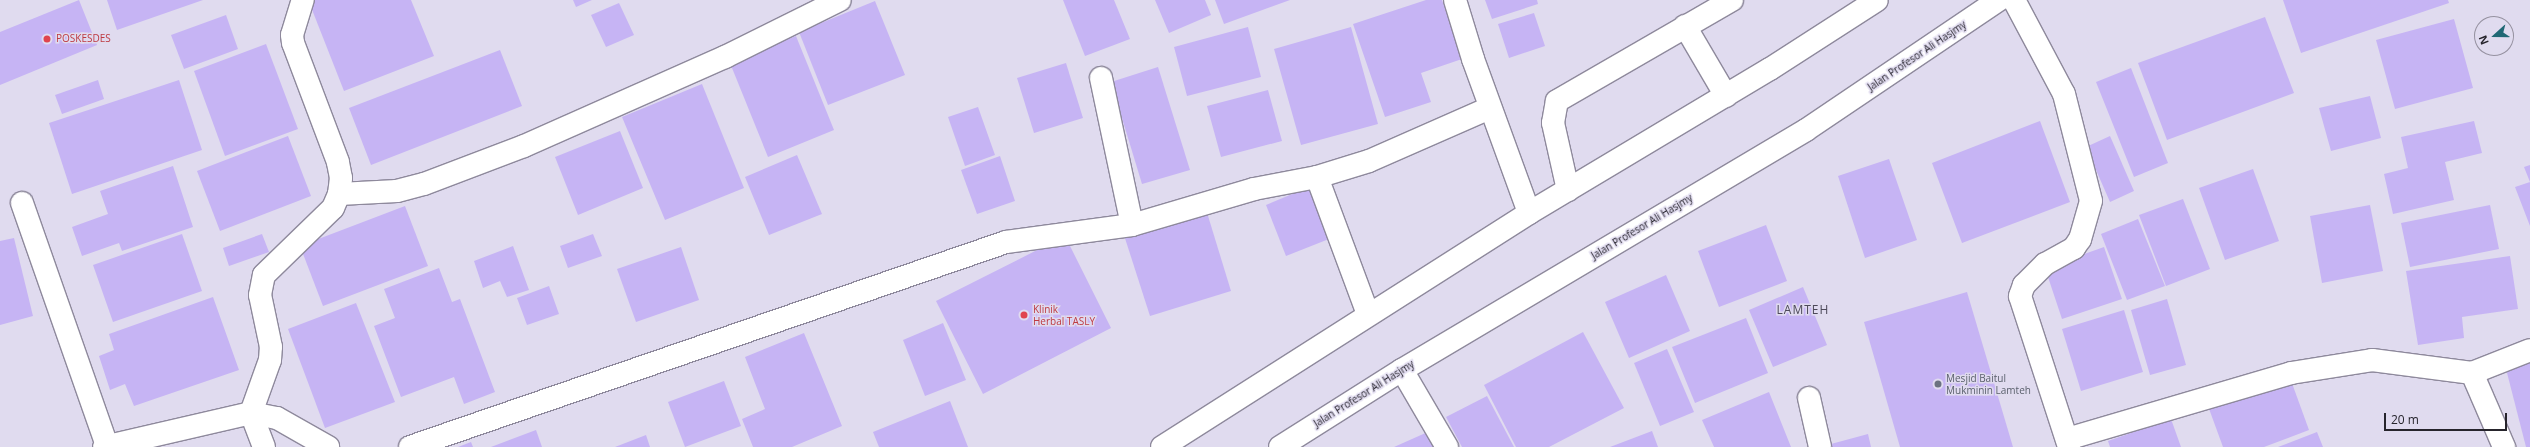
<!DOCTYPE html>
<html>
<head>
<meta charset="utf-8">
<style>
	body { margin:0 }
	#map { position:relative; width:2530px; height:447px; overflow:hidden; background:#e0dbef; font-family:"Open Sans",sans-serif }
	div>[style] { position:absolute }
	.building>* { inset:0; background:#c6b4f4 }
	.roads { filter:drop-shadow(1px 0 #8e899c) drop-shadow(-1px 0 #8e899c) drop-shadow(0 1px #8e899c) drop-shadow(0 -1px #8e899c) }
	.minor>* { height:22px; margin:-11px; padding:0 11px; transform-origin:11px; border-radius:11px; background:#fff }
	.major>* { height:22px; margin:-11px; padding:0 11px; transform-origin:11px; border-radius:11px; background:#fff }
	.dots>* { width:11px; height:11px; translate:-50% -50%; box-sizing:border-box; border:2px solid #e0dbef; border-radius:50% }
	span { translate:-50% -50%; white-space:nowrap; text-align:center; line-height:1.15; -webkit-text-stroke:3px #e0dbef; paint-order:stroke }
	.health-label { font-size:10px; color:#be3a42 }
	.left { translate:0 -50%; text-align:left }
	.street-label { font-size:10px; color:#26242c }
	.worship-label { font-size:10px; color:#5b616d }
	.quarter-label { font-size:12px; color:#4d4959; letter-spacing:1px }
	.north { position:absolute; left:2474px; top:16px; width:40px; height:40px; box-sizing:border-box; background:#e0dbef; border:1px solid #9692a1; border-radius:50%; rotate:249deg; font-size:11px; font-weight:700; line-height:16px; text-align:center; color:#26242c }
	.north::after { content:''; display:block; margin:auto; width:14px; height:18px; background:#206875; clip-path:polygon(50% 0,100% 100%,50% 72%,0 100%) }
	.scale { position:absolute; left:2384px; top:413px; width:123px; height:18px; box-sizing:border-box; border:2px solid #26242c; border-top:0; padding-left:5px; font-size:12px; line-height:14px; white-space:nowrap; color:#26242c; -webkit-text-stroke:3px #e0dbef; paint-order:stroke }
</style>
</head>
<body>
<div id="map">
	<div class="building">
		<div style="clip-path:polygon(79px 0,97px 45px,0 85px,0 32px)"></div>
		<div style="clip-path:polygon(107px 0,203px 0,117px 30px)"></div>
		<div style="clip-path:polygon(314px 0,411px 0,434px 56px,344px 91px,309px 2px)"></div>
		<div style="clip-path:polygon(573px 0,592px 0,576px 7px)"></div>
		<div style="clip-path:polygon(1063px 0,1114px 0,1130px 39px,1085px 56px)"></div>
		<div style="clip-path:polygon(1155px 0,1205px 0,1211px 15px,1169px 33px)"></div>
		<div style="clip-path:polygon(1215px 0,1290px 0,1224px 24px)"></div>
		<div style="clip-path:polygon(1426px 0,1442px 0,1462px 59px,1421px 73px,1431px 102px,1385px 117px,1353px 24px)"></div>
		<div style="clip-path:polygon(1485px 0,1537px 0,1538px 4px,1492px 19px)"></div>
		<div style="clip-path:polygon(2283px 0,2448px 0,2449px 3px,2301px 53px)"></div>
		<div style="clip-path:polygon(875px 1px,905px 75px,828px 105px,799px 32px)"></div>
		<div style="clip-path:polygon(619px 3px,634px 35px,606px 47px,591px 15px)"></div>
		<div style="clip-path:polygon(1534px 13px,1545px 46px,1509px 58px,1498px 24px)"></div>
		<div style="clip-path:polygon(226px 15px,238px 49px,184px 69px,171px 35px)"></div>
		<div style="clip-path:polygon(2265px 17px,2294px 93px,2167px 140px,2138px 63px)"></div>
		<div style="clip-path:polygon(2454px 19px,2473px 88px,2395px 109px,2376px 40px)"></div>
		<div style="clip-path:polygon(1248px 27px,1261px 77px,1187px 96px,1174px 47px)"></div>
		<div style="clip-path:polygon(1351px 27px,1378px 124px,1301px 145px,1274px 49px)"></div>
		<div style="clip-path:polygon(796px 36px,834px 130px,768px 157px,730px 63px)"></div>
		<div style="clip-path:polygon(266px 44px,298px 129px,225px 156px,194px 71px)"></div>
		<div style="clip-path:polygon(500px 50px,522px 106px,371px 165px,349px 108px)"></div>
		<div style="clip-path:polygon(1066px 63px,1083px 118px,1034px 133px,1017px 78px)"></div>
		<div style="clip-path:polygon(1158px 67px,1190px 170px,1142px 184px,1111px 82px)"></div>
		<div style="clip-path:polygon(2131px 68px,2168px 163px,2134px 177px,2096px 82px)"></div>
		<div style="clip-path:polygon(98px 80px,104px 99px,62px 114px,55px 95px)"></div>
		<div style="clip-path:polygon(179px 80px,202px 150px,72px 194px,49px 123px)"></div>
		<div style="clip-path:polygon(702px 84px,744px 188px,665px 220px,622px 117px)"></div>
		<div style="clip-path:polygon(1268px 90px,1282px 141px,1221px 157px,1207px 106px)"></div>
		<div style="clip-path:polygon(2370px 96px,2381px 138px,2331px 151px,2319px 108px)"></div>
		<div style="clip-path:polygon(978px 107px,995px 155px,965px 166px,948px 117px)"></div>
		<div style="clip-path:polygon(2040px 121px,2070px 202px,1962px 243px,1932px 163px)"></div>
		<div style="clip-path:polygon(2474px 121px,2482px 153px,2445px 162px,2454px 200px,2393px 214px,2384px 174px,2408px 168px,2401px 137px)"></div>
		<div style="clip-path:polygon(620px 131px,643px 188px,578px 215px,555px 157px)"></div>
		<div style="clip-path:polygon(288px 136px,311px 196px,220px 231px,197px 171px)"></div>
		<div style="clip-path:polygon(2110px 136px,2134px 191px,2110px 202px,2086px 147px)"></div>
		<div style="clip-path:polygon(797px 155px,822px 214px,769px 235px,745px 177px)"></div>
		<div style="clip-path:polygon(1000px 156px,1015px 201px,977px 214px,961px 170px)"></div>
		<div style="clip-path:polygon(1889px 159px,1917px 240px,1865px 258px,1838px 176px)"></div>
		<div style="clip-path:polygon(2530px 165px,2530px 226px,2515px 187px,2530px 182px,2524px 167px)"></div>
		<div style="clip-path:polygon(173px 166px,193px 227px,122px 251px,119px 243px,82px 256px,72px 227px,108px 214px,100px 191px)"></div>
		<div style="clip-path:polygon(2253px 169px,2279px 241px,2225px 260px,2199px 188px)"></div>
		<div style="clip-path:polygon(1314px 185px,1334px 237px,1286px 256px,1266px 205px)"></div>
		<div style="clip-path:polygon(2183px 199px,2210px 269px,2166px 286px,2139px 215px)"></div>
		<div style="clip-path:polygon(2370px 205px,2383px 271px,2322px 283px,2310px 216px)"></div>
		<div style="clip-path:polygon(2490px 205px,2499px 249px,2410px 267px,2401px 223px)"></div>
		<div style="clip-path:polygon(405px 206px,428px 266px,323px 306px,300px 246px)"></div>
		<div style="clip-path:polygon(1205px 206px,1231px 291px,1150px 316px,1123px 232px)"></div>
		<div style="clip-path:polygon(2138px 219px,2165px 286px,2127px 300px,2101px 234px)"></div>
		<div style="clip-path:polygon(1766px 225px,1787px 281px,1719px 307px,1698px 251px)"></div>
		<div style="clip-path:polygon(182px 234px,202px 291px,113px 322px,93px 265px)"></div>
		<div style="clip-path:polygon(262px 234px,269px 252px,229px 266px,223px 248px)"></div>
		<div style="clip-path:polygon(593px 234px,602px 256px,568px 268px,560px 246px)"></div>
		<div style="clip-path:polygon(1065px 236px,1111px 328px,983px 394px,936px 301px)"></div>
		<div style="clip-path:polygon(14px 238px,33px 316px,0 325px,0 241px)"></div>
		<div style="clip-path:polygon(513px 246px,529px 290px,507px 297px,500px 281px,483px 288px,474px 261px)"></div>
		<div style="clip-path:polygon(681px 247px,699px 300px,636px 322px,617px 269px)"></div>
		<div style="clip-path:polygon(2104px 247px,2122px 299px,2062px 319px,2045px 268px)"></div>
		<div style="clip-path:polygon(2510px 256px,2518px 309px,2462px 317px,2464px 338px,2418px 345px,2406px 271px)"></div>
		<div style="clip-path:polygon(439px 268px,452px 302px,460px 299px,495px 392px,464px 404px,454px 377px,401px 397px,374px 326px,395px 318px,384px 289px)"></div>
		<div style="clip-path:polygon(1666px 275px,1690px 331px,1629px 358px,1605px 302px)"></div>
		<div style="clip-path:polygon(549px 286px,559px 314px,527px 325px,517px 298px)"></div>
		<div style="clip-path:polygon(1803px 287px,1827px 345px,1773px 367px,1749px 310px)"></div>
		<div style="clip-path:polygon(1967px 292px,2013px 447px,1900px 447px,1864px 322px)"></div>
		<div style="clip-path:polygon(213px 297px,239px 370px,134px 406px,125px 384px,110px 390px,99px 356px,114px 350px,109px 334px)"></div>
		<div style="clip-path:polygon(2167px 299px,2186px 365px,2150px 375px,2131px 310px)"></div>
		<div style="clip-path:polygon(356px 303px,395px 402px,325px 428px,288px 329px)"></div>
		<div style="clip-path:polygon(2124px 310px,2143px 372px,2081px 391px,2062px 329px)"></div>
		<div style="clip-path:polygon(1746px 318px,1768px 373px,1695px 403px,1672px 347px)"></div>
		<div style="clip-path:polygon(943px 323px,966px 380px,925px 396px,903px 340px)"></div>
		<div style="clip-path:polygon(1583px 332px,1624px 408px,1549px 447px,1516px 447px,1484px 385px)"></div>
		<div style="clip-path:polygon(804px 333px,842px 426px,792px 447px,753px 447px,742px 419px,765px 409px,745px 357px)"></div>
		<div style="clip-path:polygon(1667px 349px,1694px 412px,1660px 426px,1634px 363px)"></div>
		<div style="clip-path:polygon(2530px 359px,2530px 447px,2526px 447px,2505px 365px)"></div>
		<div style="clip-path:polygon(2289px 375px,2309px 430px,2264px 447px,2223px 447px,2208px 406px)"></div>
		<div style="clip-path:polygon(724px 381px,741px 426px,685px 447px,668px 402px)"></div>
		<div style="clip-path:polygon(1769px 392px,1791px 447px,1714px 447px,1702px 420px)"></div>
		<div style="clip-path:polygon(1487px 396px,1514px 447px,1462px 447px,1446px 417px)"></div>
		<div style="clip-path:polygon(950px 401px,968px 447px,879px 447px,873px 432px)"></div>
		<div style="clip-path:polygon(2171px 419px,2181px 447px,2110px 447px,2108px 441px)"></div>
		<div style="clip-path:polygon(536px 430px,542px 447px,491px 447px)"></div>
		<div style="clip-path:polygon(1430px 431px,1437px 447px,1394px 447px)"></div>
		<div style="clip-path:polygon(1652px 431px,1658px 447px,1610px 447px)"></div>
		<div style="clip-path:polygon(2317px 432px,2323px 447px,2278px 447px)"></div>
		<div style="clip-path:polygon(1868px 434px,1871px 447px,1831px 447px,1831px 444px)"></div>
		<div style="clip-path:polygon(646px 435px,650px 447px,615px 447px)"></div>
		<div style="clip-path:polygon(471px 442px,473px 447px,458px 447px)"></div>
	</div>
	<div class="roads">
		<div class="minor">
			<div style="left:1455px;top:0;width:62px;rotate:73deg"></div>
			<div style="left:1473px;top:59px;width:164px;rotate:70deg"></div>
			<div style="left:2014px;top:0;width:106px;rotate:62deg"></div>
			<div style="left:2064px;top:94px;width:110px;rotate:75.8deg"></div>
			<div style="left:2091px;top:201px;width:40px;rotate:106deg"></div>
			<div style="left:2080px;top:239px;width:11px;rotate:124deg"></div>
			<div style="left:2074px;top:248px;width:33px;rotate:151deg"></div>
			<div style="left:2045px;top:264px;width:30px;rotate:135deg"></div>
			<div style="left:2024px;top:285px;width:12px;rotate:110deg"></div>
			<div style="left:2020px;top:296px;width:159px;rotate:72deg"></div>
			<div style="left:1685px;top:26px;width:81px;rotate:59.6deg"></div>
			<div style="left:1101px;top:78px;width:150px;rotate:78.1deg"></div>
			<div style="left:1317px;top:177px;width:54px;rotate:-17.1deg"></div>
			<div style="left:1369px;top:161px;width:132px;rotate:-23.7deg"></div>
			<div style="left:1568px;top:190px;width:69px;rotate:-102.6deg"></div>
			<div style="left:1553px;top:123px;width:22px;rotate:-80deg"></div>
			<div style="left:1557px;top:101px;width:202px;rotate:-30deg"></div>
			<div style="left:339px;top:194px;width:58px;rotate:-3deg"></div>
			<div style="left:397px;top:191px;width:28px;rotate:-15deg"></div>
			<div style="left:424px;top:184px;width:107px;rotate:-20.8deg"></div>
			<div style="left:524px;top:146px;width:220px;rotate:-23.9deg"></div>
			<div style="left:725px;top:57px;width:128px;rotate:-26.4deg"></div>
			<div style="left:22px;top:203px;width:257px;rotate:70.7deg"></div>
			<div style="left:1402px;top:370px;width:89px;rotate:59.7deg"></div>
			<div style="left:2472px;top:373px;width:81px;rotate:66.6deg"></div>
			<div style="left:1809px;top:398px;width:50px;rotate:77.3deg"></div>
			<div style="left:2067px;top:439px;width:234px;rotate:-16.4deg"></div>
			<div style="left:2291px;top:373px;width:82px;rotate:-9.1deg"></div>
			<div style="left:2372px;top:360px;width:101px;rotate:7.4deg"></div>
			<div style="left:2472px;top:373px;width:62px;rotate:-21.6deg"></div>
			<div style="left:104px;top:447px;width:151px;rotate:-13deg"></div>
			<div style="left:251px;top:413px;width:26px;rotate:11deg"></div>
			<div style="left:277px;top:418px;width:59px;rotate:29.6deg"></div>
			<div style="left:264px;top:447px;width:36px;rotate:-111deg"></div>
			<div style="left:251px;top:413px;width:56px;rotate:-70.3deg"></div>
			<div style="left:270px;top:360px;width:13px;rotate:-86deg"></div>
			<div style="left:271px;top:347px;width:53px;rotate:-101.9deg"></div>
			<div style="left:260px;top:295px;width:20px;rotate:-79deg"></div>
			<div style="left:264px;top:275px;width:96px;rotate:-44.2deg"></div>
			<div style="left:333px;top:208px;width:15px;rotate:-67deg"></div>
			<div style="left:339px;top:194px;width:16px;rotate:-83deg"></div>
			<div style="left:341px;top:178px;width:16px;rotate:-101deg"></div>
			<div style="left:338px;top:162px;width:127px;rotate:-110.7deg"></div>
			<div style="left:293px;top:43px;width:8px;rotate:-97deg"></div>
			<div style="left:292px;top:35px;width:37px;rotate:-73deg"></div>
			<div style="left:410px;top:447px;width:630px;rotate:-18.98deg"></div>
			<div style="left:1006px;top:242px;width:127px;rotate:-7.7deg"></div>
			<div style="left:1132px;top:225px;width:127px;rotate:-16.4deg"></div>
			<div style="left:1254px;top:189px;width:64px;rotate:-10.8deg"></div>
			<div style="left:1317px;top:177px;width:146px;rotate:69.6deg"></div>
		</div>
		<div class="major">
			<div style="left:1162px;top:447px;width:435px;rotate:-32.5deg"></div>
			<div style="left:1529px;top:213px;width:281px;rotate:-30.9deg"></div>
			<div style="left:1770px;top:69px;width:127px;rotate:-32.8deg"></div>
			<div style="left:1280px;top:447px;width:144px;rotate:-32.3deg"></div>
			<div style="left:1402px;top:370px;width:470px;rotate:-30.7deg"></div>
			<div style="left:1806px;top:130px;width:233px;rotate:-34deg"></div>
		</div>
	</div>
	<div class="dots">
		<div style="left:47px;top:39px;background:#e0444e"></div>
		<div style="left:1024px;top:315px;background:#e0444e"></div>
		<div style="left:1938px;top:384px;background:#6b7280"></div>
	</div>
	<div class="health-label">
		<span class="left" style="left:56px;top:39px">POSKESDES</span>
		<span class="left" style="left:1033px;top:315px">Klinik<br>Herbal TASLY</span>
	</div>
	<div class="street-label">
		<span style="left:1917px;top:56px;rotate:-34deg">Jalan Profesor Ali Hasjmy</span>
		<span style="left:1642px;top:227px;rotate:-31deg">Jalan Profesor Ali Hasjmy</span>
		<span style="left:1364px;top:394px;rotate:-32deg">Jalan Profesor Ali Hasjmy</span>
	</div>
	<div class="worship-label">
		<span class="left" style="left:1946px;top:384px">Mesjid Baitul<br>Mukminin Lamteh</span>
	</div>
	<div class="quarter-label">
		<span style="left:1803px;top:310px">LAMTEH</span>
	</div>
	<div class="north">N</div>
	<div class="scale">20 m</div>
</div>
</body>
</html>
